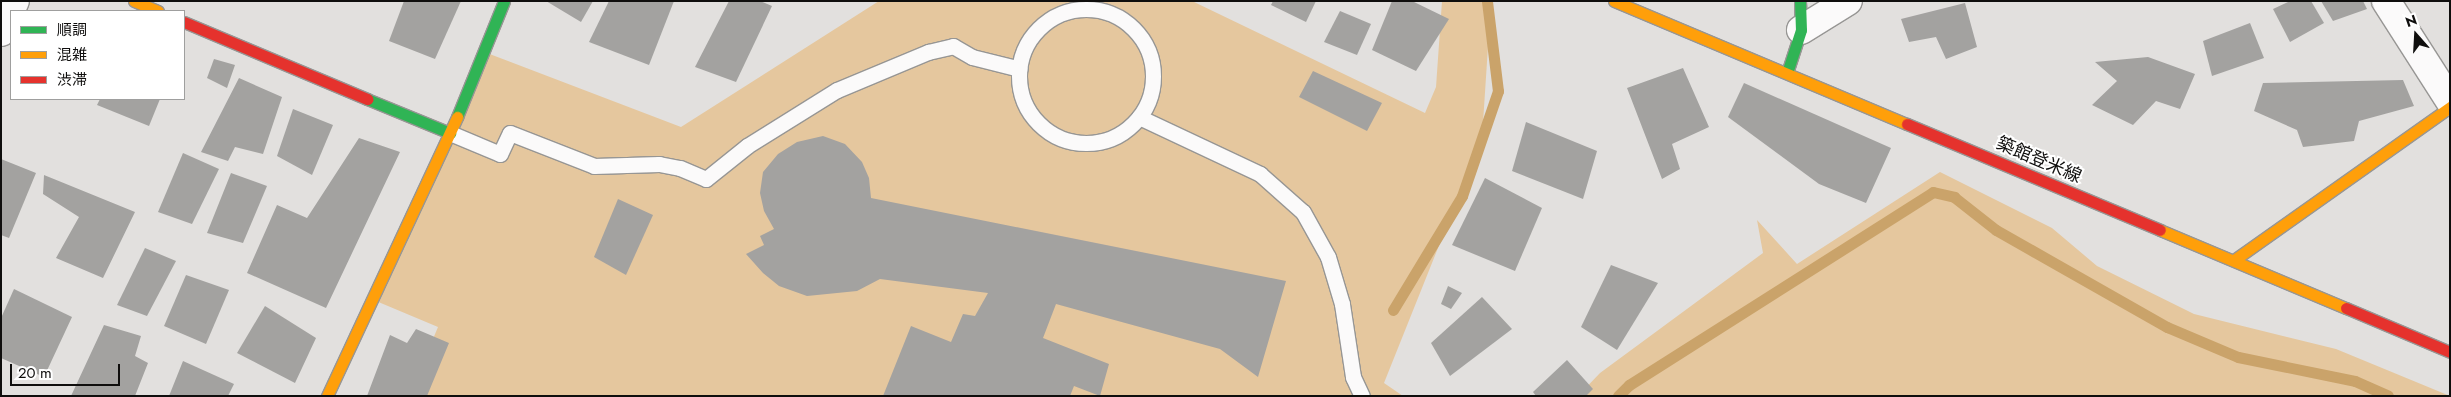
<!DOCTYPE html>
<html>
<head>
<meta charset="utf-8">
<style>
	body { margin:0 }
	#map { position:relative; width:2451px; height:397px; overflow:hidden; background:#e2e0de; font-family:Jost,"Noto Sans JP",sans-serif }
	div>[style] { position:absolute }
	.green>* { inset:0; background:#e5c79e }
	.stream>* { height:11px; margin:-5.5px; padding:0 5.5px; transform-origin:5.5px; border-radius:5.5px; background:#caa36a }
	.building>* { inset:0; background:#a3a2a0 }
	.roads { filter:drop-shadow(1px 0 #979694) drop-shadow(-1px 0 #979694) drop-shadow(0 1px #979694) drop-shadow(0 -1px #979694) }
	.lane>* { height:15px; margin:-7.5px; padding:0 7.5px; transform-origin:7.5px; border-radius:7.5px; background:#fbfafa }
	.lane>.ring { margin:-7.5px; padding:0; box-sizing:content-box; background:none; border:15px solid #fbfafa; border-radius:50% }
	.street>* { height:28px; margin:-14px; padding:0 14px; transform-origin:14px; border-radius:14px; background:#fbfafa }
	.fast>* { height:11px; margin:-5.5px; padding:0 5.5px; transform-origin:5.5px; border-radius:5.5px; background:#30b455 }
	.slow>* { height:11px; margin:-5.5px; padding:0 5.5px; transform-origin:5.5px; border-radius:5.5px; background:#ff9f0a }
	.jam>* { height:11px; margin:-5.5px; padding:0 5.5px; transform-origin:5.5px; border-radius:5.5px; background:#e5322d }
	span { translate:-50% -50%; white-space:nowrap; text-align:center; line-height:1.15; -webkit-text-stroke:4px #fff; paint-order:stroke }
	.street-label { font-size:18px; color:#0f0e0d }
	.frame { position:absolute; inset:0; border:2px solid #0f0e0d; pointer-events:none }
	.legend { position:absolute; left:10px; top:10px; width:175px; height:90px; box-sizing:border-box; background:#fff; border:1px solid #9f9f9e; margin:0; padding:6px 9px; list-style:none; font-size:15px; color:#0f0e0d }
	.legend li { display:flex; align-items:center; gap:10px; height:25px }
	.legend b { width:25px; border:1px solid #9f9f9e }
	.north { position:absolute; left:2391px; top:10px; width:50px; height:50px; -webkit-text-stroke:4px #fff; paint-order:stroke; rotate:341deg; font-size:14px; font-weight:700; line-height:20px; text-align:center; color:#0f0e0d }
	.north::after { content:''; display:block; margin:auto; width:18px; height:22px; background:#0f0e0d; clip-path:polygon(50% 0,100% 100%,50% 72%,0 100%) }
	.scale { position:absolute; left:10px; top:364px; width:110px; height:22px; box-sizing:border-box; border:2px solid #0f0e0d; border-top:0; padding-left:6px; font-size:15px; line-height:18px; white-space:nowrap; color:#0f0e0d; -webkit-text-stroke:4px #fff; paint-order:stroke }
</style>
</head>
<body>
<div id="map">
	<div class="green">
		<div style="clip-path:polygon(879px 1px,1192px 1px,1425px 113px,1436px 87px,1442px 1px,1491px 1px,1482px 138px,1384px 383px,1403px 396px,409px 396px,438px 327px,376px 301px,479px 50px,681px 127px)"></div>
		<div style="clip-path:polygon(1940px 172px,2052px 228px,2097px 266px,2194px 314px,2336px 349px,2450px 396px,1578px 396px,1600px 373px,1763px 253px,1757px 220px,1797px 264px)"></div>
	</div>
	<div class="stream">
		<div style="left:1393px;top:310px;width:133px;rotate:-58.8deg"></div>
		<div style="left:1462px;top:196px;width:111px;rotate:-71.1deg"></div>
		<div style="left:1498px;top:91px;width:91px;rotate:-97deg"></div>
		<div style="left:1618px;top:396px;width:16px;rotate:-45deg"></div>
		<div style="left:1629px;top:385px;width:360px;rotate:-32.4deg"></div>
		<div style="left:1933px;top:192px;width:22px;rotate:13deg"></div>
		<div style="left:1954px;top:197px;width:53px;rotate:38.2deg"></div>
		<div style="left:1996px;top:230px;width:197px;rotate:29.6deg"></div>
		<div style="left:2167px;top:327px;width:77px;rotate:22.9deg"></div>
		<div style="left:2238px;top:357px;width:119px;rotate:11.6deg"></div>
		<div style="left:2355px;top:381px;width:36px;rotate:24deg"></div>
	</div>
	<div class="building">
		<div style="clip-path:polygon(404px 1px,461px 1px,435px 59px,389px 41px)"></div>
		<div style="clip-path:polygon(546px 1px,593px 1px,581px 22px)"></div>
		<div style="clip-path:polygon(609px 1px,674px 1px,649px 65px,589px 42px)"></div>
		<div style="clip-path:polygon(729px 1px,760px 1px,772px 6px,736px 82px,695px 67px)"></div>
		<div style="clip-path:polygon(1273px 1px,1316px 1px,1306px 22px,1271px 5px)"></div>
		<div style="clip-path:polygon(1392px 1px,1412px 1px,1449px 19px,1416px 71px,1372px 50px)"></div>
		<div style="clip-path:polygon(2290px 1px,2311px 1px,2324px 23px,2290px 42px,2273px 9px)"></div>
		<div style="clip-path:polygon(2321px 1px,2363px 1px,2367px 9px,2333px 21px)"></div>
		<div style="clip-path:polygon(1965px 3px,1977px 47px,1946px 59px,1936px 37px,1909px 42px,1901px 19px)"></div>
		<div style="clip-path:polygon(1340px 11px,1371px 24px,1357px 55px,1324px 42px)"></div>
		<div style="clip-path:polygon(2250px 23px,2264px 58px,2212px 76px,2203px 41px)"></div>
		<div style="clip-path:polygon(2148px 57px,2195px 74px,2180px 109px,2156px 101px,2133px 125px,2092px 105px,2117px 81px,2095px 62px)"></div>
		<div style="clip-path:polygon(214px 59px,235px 65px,227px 88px,207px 78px)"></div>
		<div style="clip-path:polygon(1683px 68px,1709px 127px,1672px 144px,1680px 169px,1662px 179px,1627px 88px)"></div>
		<div style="clip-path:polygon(1313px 71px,1382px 103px,1367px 131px,1299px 97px)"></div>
		<div style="clip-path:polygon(239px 78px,282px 97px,263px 154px,235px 147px,228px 161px,201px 152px)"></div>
		<div style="clip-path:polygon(2403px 80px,2414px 106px,2359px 121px,2354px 141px,2303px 147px,2297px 130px,2254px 111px,2263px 83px)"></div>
		<div style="clip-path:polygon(1744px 83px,1891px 148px,1866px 203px,1819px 184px,1728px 117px)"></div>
		<div style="clip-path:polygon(100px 99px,160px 99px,149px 126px,97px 105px)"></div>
		<div style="clip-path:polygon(293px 109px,333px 125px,312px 175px,277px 156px)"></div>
		<div style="clip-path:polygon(1526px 122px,1597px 151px,1583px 199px,1512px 171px)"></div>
		<div style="clip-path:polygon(823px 136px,845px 144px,862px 162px,869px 178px,871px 198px,1286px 281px,1258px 377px,1220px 349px,1056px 304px,1043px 338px,1109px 364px,1100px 396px,1074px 386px,1070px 396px,883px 396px,911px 326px,951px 342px,963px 314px,975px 316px,988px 293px,880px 279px,857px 291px,807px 296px,779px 286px,763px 273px,746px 254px,764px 245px,760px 236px,774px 229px,764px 211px,760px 193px,763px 172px,778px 154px,797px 142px)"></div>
		<div style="clip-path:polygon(359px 138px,400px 152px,326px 308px,247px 273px,277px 205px,307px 218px)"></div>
		<div style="clip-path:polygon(183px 153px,219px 169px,192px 224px,158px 212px)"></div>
		<div style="clip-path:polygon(1px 159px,36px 173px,9px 238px,1px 235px)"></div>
		<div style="clip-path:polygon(231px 173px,267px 186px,243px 243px,207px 233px)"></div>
		<div style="clip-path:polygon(44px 175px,135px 212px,103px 278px,56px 258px,79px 217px,43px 194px)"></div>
		<div style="clip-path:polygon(1485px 178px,1542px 208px,1515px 271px,1452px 245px)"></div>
		<div style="clip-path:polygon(618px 199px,653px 215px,626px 275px,594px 257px)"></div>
		<div style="clip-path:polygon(145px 248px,176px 261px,147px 316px,117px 305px)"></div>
		<div style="clip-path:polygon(1611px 265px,1658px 283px,1617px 350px,1581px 327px)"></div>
		<div style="clip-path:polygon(186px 275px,229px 290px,206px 344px,164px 326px)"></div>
		<div style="clip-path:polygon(1448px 286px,1462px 293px,1451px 309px,1441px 304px)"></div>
		<div style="clip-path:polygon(14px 289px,72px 317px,44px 377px,1px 358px,1px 318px)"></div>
		<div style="clip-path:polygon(1482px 297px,1512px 329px,1450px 376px,1431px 343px)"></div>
		<div style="clip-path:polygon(265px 306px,316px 338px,295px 383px,237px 353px)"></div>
		<div style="clip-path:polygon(104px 325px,141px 336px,135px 356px,148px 363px,135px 396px,71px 396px)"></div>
		<div style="clip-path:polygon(416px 329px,449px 343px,427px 396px,367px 396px,390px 335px,407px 343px)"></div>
		<div style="clip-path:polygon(1567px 360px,1593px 389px,1586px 396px,1536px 396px,1533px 392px)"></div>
		<div style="clip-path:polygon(183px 361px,234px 384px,228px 396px,169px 396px)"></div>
	</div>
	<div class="roads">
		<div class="lane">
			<div class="ring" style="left:1019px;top:9px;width:119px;height:119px"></div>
			<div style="left:1139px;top:117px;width:134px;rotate:25.2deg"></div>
			<div style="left:1260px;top:174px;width:57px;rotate:41.5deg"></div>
			<div style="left:1303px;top:212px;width:51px;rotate:60.9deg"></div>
			<div style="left:1328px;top:257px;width:49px;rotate:73.4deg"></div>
			<div style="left:1342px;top:304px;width:74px;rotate:81.4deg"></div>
			<div style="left:1353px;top:377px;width:21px;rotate:65deg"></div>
			<div style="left:450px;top:133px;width:54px;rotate:22.8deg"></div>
			<div style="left:500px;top:154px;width:23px;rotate:-65deg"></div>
			<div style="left:510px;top:133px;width:90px;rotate:21.4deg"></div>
			<div style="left:594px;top:166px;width:65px;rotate:-1.8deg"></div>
			<div style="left:659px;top:164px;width:21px;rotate:11deg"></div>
			<div style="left:680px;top:168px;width:28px;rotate:23deg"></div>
			<div style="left:706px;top:179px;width:53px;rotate:-38.8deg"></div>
			<div style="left:747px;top:146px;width:106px;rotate:-31.9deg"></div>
			<div style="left:837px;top:90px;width:99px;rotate:-22.7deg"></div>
			<div style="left:928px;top:52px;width:26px;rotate:-13deg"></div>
			<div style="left:953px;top:46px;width:22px;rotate:30deg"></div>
			<div style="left:972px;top:57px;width:49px;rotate:14deg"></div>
		</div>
		<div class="street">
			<div style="left:2386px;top:1px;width:119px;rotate:57.4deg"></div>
			<div style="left:1801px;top:30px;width:55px;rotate:-31.7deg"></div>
			<div style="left:1px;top:32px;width:34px;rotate:-66deg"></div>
		</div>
		<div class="fast">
			<div style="left:1787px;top:73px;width:45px;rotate:-72deg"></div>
			<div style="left:1801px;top:30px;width:29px;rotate:-92deg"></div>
			<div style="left:367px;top:99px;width:90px;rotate:22.3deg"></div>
			<div style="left:457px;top:117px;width:125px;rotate:-67.9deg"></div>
		</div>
		<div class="slow">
			<div style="left:134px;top:1px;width:26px;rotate:23deg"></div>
			<div style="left:1614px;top:1px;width:318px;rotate:22.8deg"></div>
			<div style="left:2160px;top:230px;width:202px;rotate:22.8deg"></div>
			<div style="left:2234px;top:260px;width:265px;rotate:-35.3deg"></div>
			<div style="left:327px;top:396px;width:308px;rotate:-65deg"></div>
		</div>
		<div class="jam">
			<div style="left:184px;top:22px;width:199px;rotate:22.8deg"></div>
			<div style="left:1907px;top:124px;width:274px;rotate:22.7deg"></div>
			<div style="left:2346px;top:308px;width:113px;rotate:22.9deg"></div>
		</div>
	</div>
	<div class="street-label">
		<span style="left:2039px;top:160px;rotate:23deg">築館登米線</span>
	</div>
	<div class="frame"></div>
	<ul class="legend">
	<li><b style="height:6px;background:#30b455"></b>順調</li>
	<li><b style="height:6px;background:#ff9f0a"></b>混雑</li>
	<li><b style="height:6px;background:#e5322d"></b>渋滞</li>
	</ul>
	<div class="north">N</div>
	<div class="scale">20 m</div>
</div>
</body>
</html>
